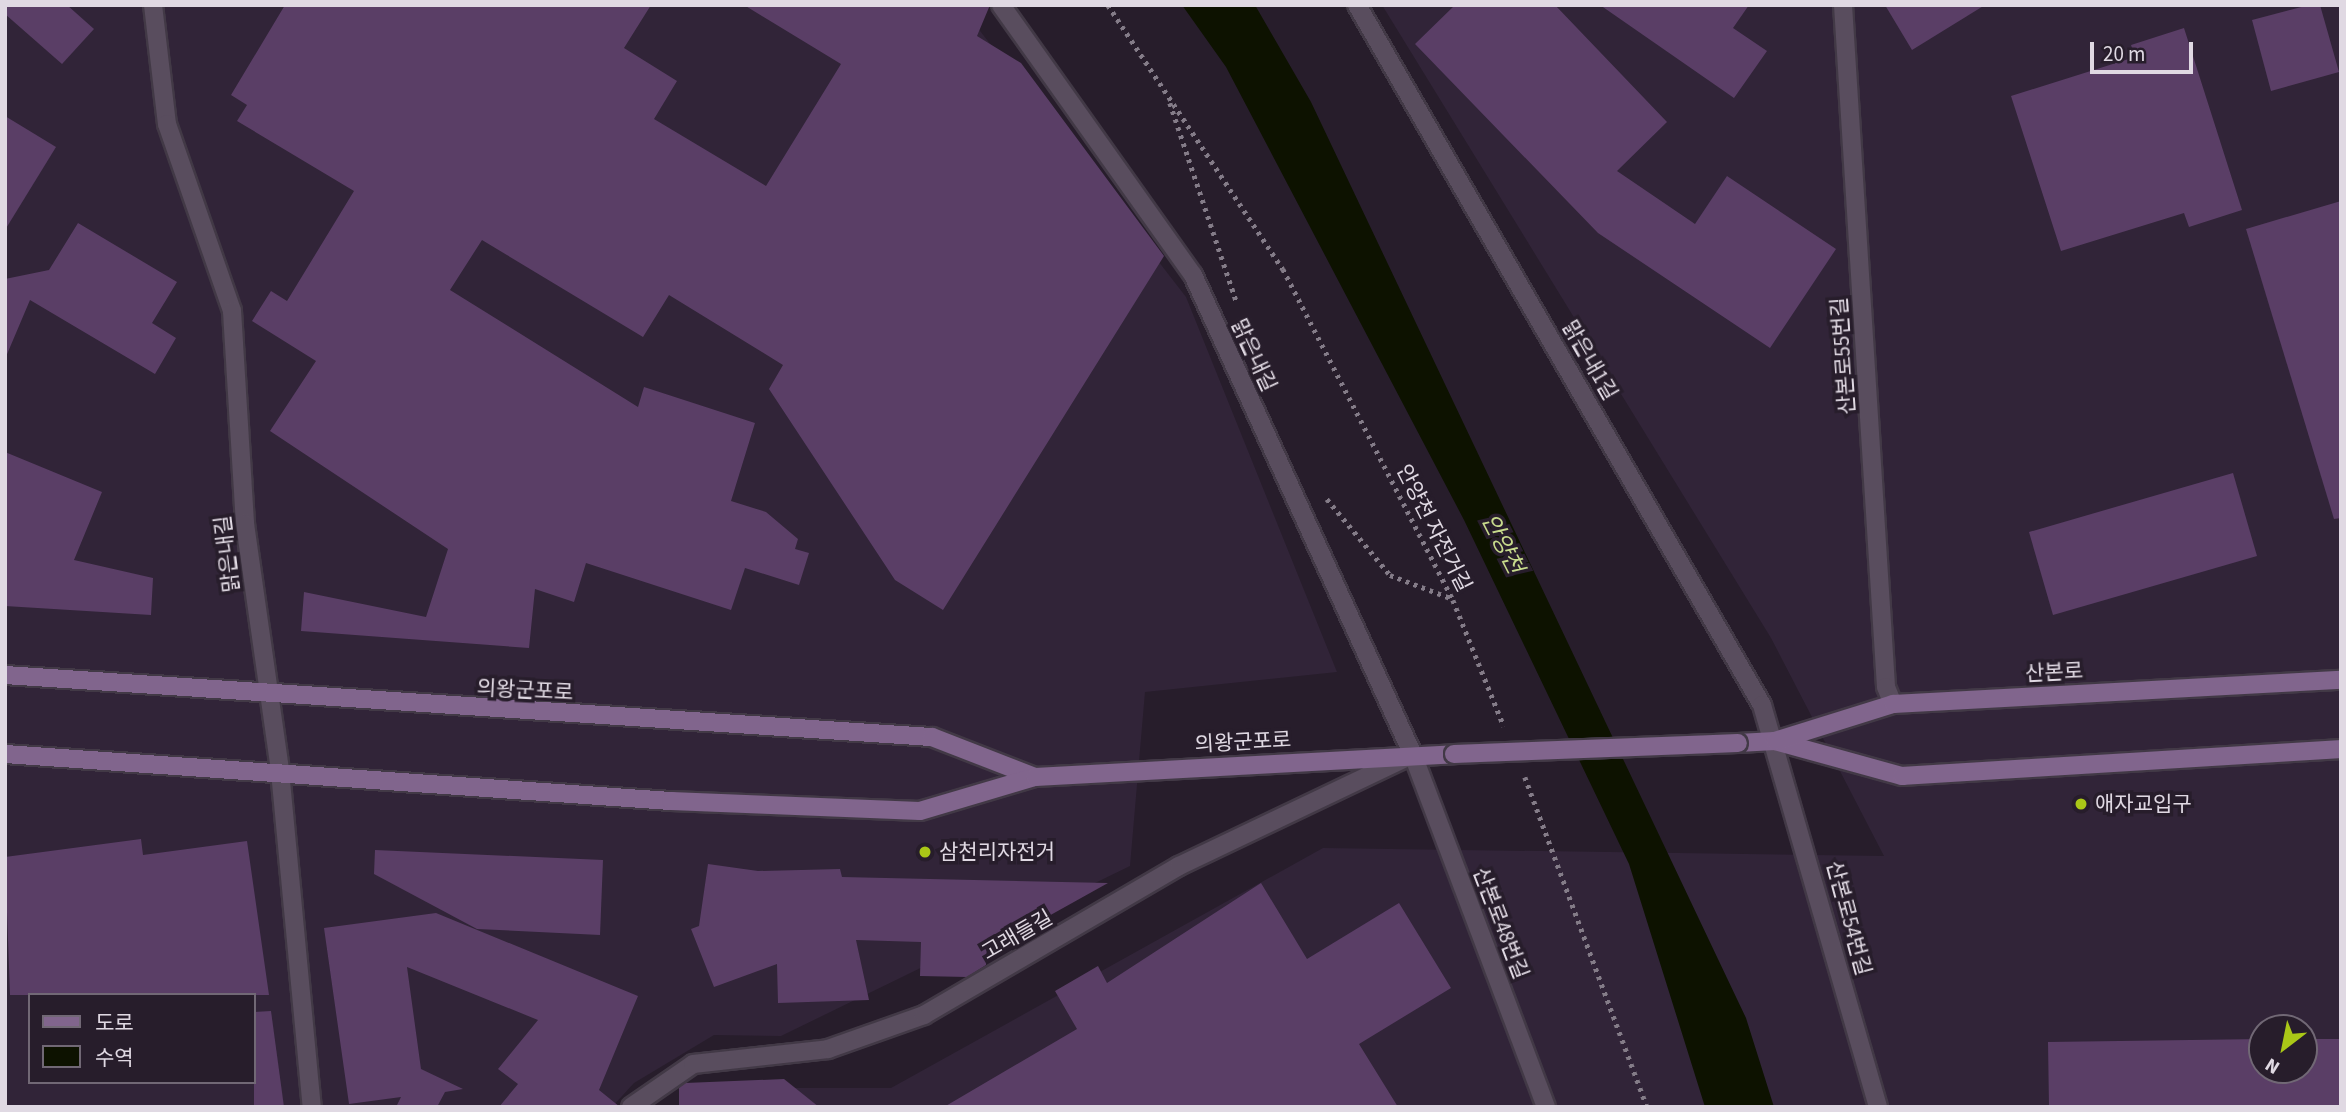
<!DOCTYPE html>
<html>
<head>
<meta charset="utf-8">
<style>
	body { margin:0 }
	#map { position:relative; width:2346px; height:1112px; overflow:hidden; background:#271d2b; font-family:"Source Sans 3","Noto Sans KR",sans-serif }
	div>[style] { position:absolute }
	.built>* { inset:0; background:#312438 }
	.water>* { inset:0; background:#0d1200 }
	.building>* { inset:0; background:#5a3e66 }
	.path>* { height:4.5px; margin-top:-2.25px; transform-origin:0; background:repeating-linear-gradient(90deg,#847c88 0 3.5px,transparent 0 8.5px) }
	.roads { filter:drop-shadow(2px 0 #423946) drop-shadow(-2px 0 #423946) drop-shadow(0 2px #423946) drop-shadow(0 -2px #423946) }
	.street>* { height:18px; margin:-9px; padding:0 9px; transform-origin:9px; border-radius:9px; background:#594d5e }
	.secondary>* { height:18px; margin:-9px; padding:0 9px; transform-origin:9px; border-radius:9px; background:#81658d }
	.bridges { filter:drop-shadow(2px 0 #423946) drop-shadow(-2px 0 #423946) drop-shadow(0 2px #423946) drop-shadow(0 -2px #423946) }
	.secondary-bridge>* { height:18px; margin:-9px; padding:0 9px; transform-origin:9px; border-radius:9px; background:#81658d }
	.dots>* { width:19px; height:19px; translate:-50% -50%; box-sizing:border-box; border:4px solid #271d2b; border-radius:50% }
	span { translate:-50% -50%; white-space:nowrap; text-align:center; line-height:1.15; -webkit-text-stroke:7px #271d2b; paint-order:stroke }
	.street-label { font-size:21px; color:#e0d9e3 }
	.poi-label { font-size:21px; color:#e0d9e3 }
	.left { translate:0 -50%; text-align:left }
	.water-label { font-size:23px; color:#c7da8c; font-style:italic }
	.frame { position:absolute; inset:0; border:7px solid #e0d9e3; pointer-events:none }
	.legend { position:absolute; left:28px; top:993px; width:228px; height:91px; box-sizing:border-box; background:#271d2b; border:2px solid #716875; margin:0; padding:9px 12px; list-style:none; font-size:21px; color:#e0d9e3 }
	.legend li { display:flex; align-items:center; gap:14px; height:35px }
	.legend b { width:35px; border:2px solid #716875 }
	.north { position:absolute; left:2248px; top:1014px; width:70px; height:70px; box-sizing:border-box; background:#271d2b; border:2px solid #716875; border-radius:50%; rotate:212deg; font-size:19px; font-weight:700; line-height:28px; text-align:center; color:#e0d9e3 }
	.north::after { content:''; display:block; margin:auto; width:24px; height:32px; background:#aac717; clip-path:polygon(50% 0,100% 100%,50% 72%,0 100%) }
	.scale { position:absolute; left:2090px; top:42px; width:103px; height:32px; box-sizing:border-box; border:4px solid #e0d9e3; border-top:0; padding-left:9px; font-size:21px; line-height:24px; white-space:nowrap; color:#e0d9e3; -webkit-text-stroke:5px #271d2b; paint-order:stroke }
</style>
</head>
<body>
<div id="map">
	<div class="built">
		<div style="clip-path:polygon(evenodd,5px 5px,960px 5px,1186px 297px,1337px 672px,1145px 692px,1130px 866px,781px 1036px,714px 1035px,634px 1083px,612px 1107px,5px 1107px,5px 5px,30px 995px,254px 995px,254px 1082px,30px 1082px,30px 995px)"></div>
		<div style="clip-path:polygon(evenodd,1382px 5px,2341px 5px,2341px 1107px,692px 1107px,712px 1088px,891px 1088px,1323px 848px,1884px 856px,1771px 638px,1382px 5px,2262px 1028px,2304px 1028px,2304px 1070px,2262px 1070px,2262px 1028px)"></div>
	</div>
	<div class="water">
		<div style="clip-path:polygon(1182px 5px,1255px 5px,1311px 102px,1746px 1018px,1774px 1107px,1705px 1107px,1629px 864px,1464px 520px,1226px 67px)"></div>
	</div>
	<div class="building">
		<div style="clip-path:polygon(5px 5px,67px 5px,94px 29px,62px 64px,5px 14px)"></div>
		<div style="clip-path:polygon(285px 5px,651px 5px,624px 48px,677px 81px,654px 119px,766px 186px,841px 64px,744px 5px,990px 5px,977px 36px,1021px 63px,1164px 256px,943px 610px,895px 580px,769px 389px,783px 365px,669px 295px,643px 337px,482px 240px,450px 290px,638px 407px,644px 387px,755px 423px,731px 501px,766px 512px,798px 539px,795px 549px,809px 553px,799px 585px,745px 568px,731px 610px,586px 563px,574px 602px,535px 589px,529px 648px,301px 631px,304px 592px,426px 617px,448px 549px,270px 431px,316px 361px,252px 321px,271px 291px,287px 301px,354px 191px,237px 121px,247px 105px,231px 95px)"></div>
		<div style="clip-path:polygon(1455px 5px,1555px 5px,1667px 122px,1617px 171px,1695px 224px,1727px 176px,1836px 249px,1770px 348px,1598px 233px,1415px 44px)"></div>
		<div style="clip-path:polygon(1600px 5px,1749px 5px,1733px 28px,1767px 51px,1734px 98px)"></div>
		<div style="clip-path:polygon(1885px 5px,1985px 5px,1912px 50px)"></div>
		<div style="clip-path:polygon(2309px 5px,2320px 5px,2339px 72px,2271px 91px,2252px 20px)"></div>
		<div style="clip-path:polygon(2184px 28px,2242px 210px,2189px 227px,2184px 213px,2061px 251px,2011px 96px,2135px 57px,2131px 45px)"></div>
		<div style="clip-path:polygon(5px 116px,56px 147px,5px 230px)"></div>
		<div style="clip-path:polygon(2341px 201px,2341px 518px,2334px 519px,2246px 229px)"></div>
		<div style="clip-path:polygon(78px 223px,177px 282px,152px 323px,176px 338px,155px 374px,30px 300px,5px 359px,5px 279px,49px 270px)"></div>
		<div style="clip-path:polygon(5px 452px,102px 492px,74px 560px,153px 578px,151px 615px,5px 606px)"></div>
		<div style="clip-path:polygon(2233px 473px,2257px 556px,2053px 615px,2029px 532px)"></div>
		<div style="clip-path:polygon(141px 839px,143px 855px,247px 841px,269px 995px,10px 995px,5px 857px)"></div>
		<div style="clip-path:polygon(375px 850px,603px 860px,600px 935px,477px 929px,374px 874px)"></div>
		<div style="clip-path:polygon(708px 864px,758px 871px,840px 869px,842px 877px,1108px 883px,1038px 922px,1018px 924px,1018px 944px,987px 944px,986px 965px,967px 977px,920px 976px,921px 942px,856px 940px,869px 1000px,778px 1003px,777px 964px,714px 987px,691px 929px,699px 926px)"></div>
		<div style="clip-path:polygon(1261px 883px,1307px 959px,1399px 903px,1451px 988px,1359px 1044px,1398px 1107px,944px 1107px,1077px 1029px,1055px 991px,1098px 966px,1107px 983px)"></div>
		<div style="clip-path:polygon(436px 913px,638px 996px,599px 1090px,620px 1107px,499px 1107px,518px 1084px,498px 1069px,538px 1020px,407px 967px,421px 1069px,463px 1089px,445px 1092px,437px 1107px,396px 1107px,401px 1097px,349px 1104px,324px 928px)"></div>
		<div style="clip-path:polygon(271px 1011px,284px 1107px,254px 1107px,254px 1012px)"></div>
		<div style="clip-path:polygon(2262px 1039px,2262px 1070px,2304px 1070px,2304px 1039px,2341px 1039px,2341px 1107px,2049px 1107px,2048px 1042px)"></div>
		<div style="clip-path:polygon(784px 1079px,819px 1107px,679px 1107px,679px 1088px,685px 1083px)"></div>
	</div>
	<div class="path">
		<div style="left:1108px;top:5px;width:317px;rotate:56.5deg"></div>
		<div style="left:1283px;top:269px;width:372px;rotate:62.8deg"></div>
		<div style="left:1453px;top:600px;width:136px;rotate:68deg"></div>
		<div style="left:1170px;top:103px;width:208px;rotate:71.5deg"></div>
		<div style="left:1327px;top:499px;width:99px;rotate:50.3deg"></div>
		<div style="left:1390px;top:575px;width:67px;rotate:20.9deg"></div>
		<div style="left:1525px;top:777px;width:352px;rotate:69.7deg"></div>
	</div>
	<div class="roads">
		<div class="street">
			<div style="left:153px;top:5px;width:120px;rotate:83.3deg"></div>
			<div style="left:167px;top:124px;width:198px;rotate:70.8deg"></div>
			<div style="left:232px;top:311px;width:213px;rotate:86.5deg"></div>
			<div style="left:245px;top:524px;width:249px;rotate:81.9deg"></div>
			<div style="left:280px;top:771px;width:338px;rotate:84.6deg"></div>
			<div style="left:1001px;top:5px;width:331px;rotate:54.6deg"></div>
			<div style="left:1193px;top:275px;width:528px;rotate:65.38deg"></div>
			<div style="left:1413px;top:755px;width:376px;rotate:69.3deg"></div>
			<div style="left:1357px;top:5px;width:809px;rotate:59.95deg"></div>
			<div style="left:1762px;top:705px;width:418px;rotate:73.9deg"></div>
			<div style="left:1843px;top:5px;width:683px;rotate:86.39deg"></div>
			<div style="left:1886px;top:687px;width:18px;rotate:68deg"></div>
			<div style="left:631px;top:1107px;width:75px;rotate:-34.7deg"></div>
			<div style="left:693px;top:1064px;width:136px;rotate:-6.3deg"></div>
			<div style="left:828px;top:1049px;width:102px;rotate:-19.5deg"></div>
			<div style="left:924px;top:1015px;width:295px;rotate:-30.3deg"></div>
			<div style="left:1179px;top:866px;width:256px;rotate:-25.5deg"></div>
		</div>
		<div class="secondary">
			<div style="left:5px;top:675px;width:929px;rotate:3.83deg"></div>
			<div style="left:932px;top:737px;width:110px;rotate:21.2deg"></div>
			<div style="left:1775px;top:741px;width:132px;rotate:15.4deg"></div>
			<div style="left:1902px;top:776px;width:440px;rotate:-3.5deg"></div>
			<div style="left:1738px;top:743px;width:37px;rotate:-3deg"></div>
			<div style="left:1775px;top:741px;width:124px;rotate:-17.4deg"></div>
			<div style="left:1893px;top:704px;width:449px;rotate:-3.1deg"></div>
			<div style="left:5px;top:754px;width:668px;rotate:4.04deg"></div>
			<div style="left:671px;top:801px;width:249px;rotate:2.3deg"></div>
			<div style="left:920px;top:811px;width:120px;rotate:-16.5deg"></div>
			<div style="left:1035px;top:777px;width:420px;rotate:-3.1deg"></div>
		</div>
	</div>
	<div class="bridges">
		<div class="secondary-bridge">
			<div style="left:1454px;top:754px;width:284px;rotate:-2.2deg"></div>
		</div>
	</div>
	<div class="dots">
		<div style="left:2081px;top:804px;background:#aac717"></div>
		<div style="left:925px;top:852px;background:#aac717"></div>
	</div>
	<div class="street-label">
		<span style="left:1254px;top:355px;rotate:65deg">맑은내길</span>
		<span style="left:1843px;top:356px;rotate:-94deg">산본로55번길</span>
		<span style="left:1590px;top:360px;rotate:60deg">맑은내1길</span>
		<span style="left:1434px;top:528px;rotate:63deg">안양천 자전거길</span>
		<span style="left:227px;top:554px;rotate:-97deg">맑은내길</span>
		<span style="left:2054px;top:672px;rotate:-3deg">산본로</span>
		<span style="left:525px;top:690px;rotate:3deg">의왕군포로</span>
		<span style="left:1243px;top:742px;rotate:-3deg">의왕군포로</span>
		<span style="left:1849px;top:918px;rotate:75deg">산본로54번길</span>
		<span style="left:1501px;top:923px;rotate:69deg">산본로48번길</span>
		<span style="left:1017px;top:935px;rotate:-30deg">고래들길</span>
	</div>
	<div class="poi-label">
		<span class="left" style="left:2095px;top:804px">애자교입구</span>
		<span class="left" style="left:939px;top:852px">삼천리자전거</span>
	</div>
	<div class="water-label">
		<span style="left:1502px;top:544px;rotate:63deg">안양천</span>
	</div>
	<div class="frame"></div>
	<ul class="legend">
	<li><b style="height:9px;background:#81658d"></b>도로</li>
	<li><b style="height:19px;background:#0d1200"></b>수역</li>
	</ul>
	<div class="north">N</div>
	<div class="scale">20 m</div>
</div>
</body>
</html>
